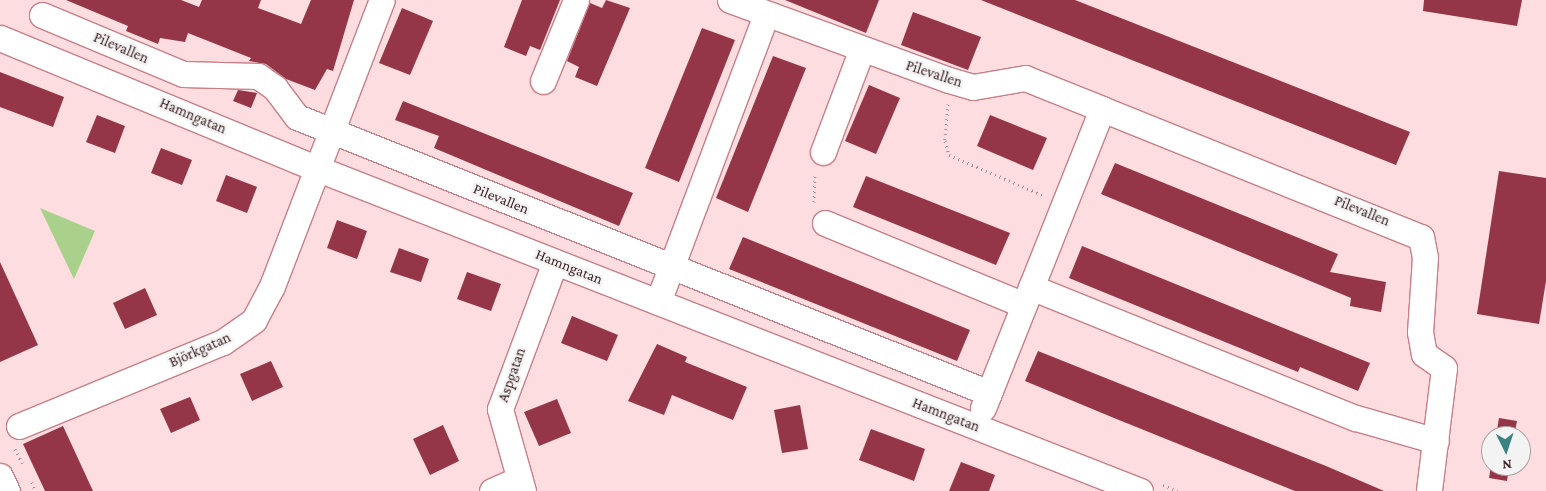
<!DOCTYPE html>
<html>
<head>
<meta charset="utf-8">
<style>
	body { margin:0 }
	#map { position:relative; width:1546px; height:491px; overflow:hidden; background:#fddddf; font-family:"Crimson Pro",serif }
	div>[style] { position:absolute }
	.green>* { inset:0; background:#aad18c }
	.building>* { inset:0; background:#953648 }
	.path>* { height:3px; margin-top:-1.5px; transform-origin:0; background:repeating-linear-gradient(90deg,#ab8c8f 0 1px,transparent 0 5px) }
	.roads { filter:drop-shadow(1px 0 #c87f87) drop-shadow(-1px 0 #c87f87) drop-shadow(0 1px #c87f87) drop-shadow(0 -1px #c87f87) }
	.minor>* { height:25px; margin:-12.5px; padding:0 12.5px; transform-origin:12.5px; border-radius:12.5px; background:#fff }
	span { translate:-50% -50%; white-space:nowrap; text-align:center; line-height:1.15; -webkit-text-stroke:5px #f3f3f3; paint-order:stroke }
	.street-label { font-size:15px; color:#3e2124 }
	.north { position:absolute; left:1481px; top:426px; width:50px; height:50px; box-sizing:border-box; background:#f3f3f3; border:1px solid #ab9fa0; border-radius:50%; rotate:176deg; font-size:14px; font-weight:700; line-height:20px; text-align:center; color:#3e2124 }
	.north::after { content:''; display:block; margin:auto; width:18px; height:22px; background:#3b8381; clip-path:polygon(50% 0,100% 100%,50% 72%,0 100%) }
</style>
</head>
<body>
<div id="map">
	<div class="green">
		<div style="clip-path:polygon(40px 208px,95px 231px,74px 279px)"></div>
	</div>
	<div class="building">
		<div style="clip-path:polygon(66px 0,181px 0,199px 7px,202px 0,261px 0,258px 8px,301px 24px,311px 0,354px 0,333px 71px,327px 69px,315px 90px,286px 79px,266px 64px,249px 61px,251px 58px,188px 33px,185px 42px,160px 38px,158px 44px,126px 31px,128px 26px)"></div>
		<div style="clip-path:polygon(522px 0,560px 0,540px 50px,530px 46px,526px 56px,504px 47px)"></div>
		<div style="clip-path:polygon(606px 0,630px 8px,597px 86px,575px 77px,579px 67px,567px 61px,590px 3px,602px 8px)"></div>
		<div style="clip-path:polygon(785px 0,879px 0,866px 33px)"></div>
		<div style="clip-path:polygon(981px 0,1075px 0,1410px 132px,1396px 165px)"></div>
		<div style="clip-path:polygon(1424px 0,1522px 0,1517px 26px,1423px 11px)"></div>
		<div style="clip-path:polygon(402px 8px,433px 21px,410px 75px,379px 63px)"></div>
		<div style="clip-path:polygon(913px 12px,981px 37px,968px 70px,901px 45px)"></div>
		<div style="clip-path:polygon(702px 28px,735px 40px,679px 182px,645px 168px)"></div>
		<div style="clip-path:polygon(773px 56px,806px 68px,748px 212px,716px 198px)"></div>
		<div style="clip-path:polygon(0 72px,64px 97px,53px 127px,0 107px)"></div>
		<div style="clip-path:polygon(869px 85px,900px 98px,876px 154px,845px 141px)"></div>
		<div style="clip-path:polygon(238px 90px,257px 93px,251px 108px,233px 101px)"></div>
		<div style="clip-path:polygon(403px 101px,633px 193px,619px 226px,434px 148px,439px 136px,395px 120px)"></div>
		<div style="clip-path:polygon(97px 115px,125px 126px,115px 153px,86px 142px)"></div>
		<div style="clip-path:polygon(990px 115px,1047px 138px,1033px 170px,977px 146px)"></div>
		<div style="clip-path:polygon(161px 148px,192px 160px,182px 185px,151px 173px)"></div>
		<div style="clip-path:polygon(1115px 163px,1338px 254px,1330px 272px,1386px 282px,1381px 312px,1350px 306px,1351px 298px,1101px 194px)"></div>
		<div style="clip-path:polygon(1499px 171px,1546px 178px,1546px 281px,1539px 324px,1477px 314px)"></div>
		<div style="clip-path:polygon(226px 175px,257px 187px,247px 213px,216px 201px)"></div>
		<div style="clip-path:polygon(866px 176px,1010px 233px,996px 265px,853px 207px)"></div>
		<div style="clip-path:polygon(337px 220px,367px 231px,357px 259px,327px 248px)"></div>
		<div style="clip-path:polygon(743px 237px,970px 330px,957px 361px,729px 269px)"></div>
		<div style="clip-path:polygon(1082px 246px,1370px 363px,1358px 391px,1300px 367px,1298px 372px,1069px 278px)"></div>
		<div style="clip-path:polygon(399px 248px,429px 259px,421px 282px,390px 272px)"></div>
		<div style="clip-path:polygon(0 262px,38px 345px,0 362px)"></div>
		<div style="clip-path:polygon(467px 272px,501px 284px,491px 311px,457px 299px)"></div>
		<div style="clip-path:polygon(145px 288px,157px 315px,125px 329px,113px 303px)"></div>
		<div style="clip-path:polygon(572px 316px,618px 335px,607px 361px,561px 343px)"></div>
		<div style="clip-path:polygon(657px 344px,687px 357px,685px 362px,747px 387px,733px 420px,672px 395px,664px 415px,628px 401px)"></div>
		<div style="clip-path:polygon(1038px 351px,1326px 466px,1384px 491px,1295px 491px,1114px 418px,1025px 381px)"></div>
		<div style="clip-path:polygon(271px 361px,283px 387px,252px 401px,240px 374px)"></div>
		<div style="clip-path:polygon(190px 397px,200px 420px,171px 433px,160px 409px)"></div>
		<div style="clip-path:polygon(557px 399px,571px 433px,539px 446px,524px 412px)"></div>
		<div style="clip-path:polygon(800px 405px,808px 449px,782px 453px,774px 410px)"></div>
		<div style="clip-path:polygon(1499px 418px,1517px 421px,1514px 436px,1496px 436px)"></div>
		<div style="clip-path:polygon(443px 425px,459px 461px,430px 475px,413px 439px)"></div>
		<div style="clip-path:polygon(63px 426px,93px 491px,45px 491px,23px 444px)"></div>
		<div style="clip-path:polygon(871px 429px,925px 449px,914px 481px,859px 460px)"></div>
		<div style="clip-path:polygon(961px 462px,995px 475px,989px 491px,949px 491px)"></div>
		<div style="clip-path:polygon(1491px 466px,1509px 466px,1507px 481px,1489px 478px)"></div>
	</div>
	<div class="path">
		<div style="left:948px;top:104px;width:37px;rotate:95deg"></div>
		<div style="left:945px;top:141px;width:15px;rotate:74deg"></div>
		<div style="left:949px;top:155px;width:102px;rotate:23.1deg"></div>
		<div style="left:814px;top:202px;width:28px;rotate:-88deg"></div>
		<div style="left:15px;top:449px;width:16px;rotate:63deg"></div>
		<div style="left:32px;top:482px;width:9px;rotate:72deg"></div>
		<div style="left:1163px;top:485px;width:16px;rotate:22deg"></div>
	</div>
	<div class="roads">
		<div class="minor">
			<div style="left:730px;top:0;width:233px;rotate:20.1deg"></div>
			<div style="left:949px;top:80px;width:25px;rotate:16deg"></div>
			<div style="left:973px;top:87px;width:53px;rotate:-9.8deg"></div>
			<div style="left:1025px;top:78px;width:83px;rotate:21.9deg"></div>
			<div style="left:1102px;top:109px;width:322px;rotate:111.7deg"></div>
			<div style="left:42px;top:15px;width:153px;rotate:22.7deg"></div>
			<div style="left:183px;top:74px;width:75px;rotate:1.5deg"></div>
			<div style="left:258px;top:76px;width:21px;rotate:35deg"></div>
			<div style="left:275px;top:88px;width:36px;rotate:53deg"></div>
			<div style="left:297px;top:117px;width:745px;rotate:21.74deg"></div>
			<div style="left:0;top:38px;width:342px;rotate:22.4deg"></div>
			<div style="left:316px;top:168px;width:885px;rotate:21.4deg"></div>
			<div style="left:543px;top:81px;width:87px;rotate:-67.8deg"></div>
			<div style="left:1102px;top:109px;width:344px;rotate:21.9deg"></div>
			<div style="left:1421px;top:237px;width:20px;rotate:79deg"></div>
			<div style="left:1425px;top:257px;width:75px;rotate:93.8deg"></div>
			<div style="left:1420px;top:332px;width:22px;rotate:80deg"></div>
			<div style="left:1424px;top:354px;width:24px;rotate:35deg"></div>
			<div style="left:1444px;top:368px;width:124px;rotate:97deg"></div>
			<div style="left:823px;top:152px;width:110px;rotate:-69.3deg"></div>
			<div style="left:825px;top:223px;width:215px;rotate:22.4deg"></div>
			<div style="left:1031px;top:287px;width:350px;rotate:22deg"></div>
			<div style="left:1356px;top:418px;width:83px;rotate:16deg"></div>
			<div style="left:658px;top:302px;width:307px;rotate:-69.4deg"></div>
			<div style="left:19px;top:426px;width:221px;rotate:-22.4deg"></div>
			<div style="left:223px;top:342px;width:38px;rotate:-35deg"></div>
			<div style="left:254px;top:320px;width:38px;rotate:-62deg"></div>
			<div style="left:272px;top:286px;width:306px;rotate:-69deg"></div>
			<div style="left:0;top:476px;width:17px;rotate:65deg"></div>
			<div style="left:492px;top:491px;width:30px;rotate:-24deg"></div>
			<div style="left:523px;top:491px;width:85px;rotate:-105.7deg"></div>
			<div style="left:500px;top:409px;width:157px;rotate:-69.5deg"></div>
		</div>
	</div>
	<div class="street-label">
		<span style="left:121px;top:48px;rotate:23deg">Pilevallen</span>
		<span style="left:934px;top:74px;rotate:18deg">Pilevallen</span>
		<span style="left:193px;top:116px;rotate:23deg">Hamngatan</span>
		<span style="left:501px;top:199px;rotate:22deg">Pilevallen</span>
		<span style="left:1362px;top:211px;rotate:22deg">Pilevallen</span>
		<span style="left:569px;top:267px;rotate:22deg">Hamngatan</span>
		<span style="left:200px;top:350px;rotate:-24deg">Björkgatan</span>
		<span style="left:512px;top:375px;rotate:-71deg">Aspgatan</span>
		<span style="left:946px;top:415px;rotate:21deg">Hamngatan</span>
	</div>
	<div class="north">N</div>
</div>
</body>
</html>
